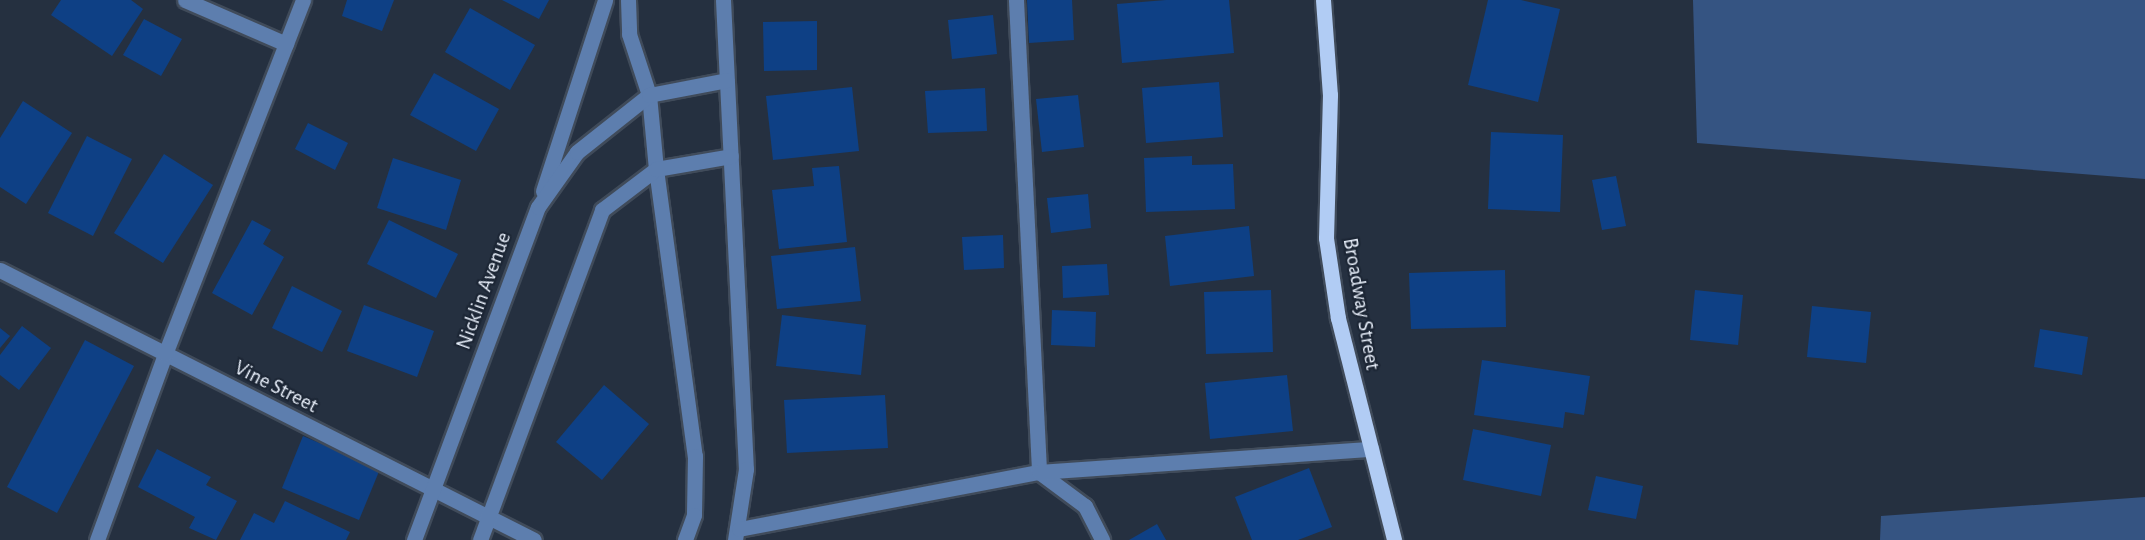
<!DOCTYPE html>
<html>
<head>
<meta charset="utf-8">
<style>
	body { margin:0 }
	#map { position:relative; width:2145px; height:540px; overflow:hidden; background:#253040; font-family:"Alegreya Sans",sans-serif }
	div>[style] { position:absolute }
	.green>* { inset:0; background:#355482 }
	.building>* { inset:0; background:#0e4085 }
	.roads { filter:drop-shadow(2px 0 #404b5a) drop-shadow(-2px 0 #404b5a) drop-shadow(0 2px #404b5a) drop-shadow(0 -2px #404b5a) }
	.minor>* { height:15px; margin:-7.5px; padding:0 7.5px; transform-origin:7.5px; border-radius:7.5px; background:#5d7eae }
	.major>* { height:15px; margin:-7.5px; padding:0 7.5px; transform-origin:7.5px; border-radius:7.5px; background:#b1ccf4 }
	span { translate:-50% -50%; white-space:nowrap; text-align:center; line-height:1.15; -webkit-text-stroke:4.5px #1c2635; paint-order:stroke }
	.street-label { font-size:21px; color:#e7eef9 }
</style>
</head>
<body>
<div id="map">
	<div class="green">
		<div style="clip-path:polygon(1693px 0,2145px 0,2145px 179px,1697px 143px)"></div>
		<div style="clip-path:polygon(2145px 497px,2145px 540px,1880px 540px,1881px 516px)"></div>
	</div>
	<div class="building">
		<div style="clip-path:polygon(61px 0,131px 0,143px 9px,112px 56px,51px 15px)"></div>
		<div style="clip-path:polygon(347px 0,394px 0,382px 31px,342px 16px)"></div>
		<div style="clip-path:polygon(502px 0,549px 0,539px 19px)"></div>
		<div style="clip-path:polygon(1027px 0,1072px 0,1074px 40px,1029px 43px)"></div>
		<div style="clip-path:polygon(1166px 0,1229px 0,1234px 53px,1122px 63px,1117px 4px)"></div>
		<div style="clip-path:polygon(1488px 0,1521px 0,1560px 9px,1538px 102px,1468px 85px)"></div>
		<div style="clip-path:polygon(470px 8px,535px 45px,510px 90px,445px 52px)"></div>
		<div style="clip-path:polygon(993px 15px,997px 54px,952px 59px,948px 20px)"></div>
		<div style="clip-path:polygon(144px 19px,182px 39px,161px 76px,123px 55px)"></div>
		<div style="clip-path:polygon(817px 21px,817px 70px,764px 71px,763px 22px)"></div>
		<div style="clip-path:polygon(434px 73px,499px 109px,476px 151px,410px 115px)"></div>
		<div style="clip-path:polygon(1219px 82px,1223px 137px,1146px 143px,1142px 88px)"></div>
		<div style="clip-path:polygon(852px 87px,859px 151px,773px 160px,766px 96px)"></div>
		<div style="clip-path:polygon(985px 88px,987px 131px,928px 133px,925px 91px)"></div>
		<div style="clip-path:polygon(1078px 95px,1084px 147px,1042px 152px,1036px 99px)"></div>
		<div style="clip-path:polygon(23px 101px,72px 133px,26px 204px,0 187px,0 138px)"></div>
		<div style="clip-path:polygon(308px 123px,348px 143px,335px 170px,295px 149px)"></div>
		<div style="clip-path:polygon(1491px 132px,1563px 135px,1560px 212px,1488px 209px)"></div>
		<div style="clip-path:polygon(87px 136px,132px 159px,93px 236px,48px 213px)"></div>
		<div style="clip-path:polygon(164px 154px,213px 185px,163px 263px,114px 233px)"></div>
		<div style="clip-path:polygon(1192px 156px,1192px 165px,1233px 164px,1235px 209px,1146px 212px,1144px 158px)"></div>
		<div style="clip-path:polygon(393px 158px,461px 180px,446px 230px,377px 208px)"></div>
		<div style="clip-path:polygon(839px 166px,847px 242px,779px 249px,772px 190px,814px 186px,812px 168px)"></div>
		<div style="clip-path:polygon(1616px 176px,1626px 226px,1602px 230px,1592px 180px)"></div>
		<div style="clip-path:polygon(1088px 194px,1091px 228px,1051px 233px,1047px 198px)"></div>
		<div style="clip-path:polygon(252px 220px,271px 230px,263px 244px,284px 257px,252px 315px,212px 293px)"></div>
		<div style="clip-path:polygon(389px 220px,458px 254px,436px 298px,367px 264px)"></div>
		<div style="clip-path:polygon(1249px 226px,1254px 276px,1170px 286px,1165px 236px)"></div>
		<div style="clip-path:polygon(1003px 235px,1004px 268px,964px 270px,962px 237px)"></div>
		<div style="clip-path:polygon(855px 247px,861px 301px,777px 309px,771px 256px)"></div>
		<div style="clip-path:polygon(1107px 264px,1109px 295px,1063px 298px,1062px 266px)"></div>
		<div style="clip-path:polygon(1505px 270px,1506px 327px,1411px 329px,1409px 273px)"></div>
		<div style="clip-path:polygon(292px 286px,342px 311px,322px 352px,272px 328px)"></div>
		<div style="clip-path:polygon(1271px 290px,1273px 352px,1206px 354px,1204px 292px)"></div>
		<div style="clip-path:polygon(1695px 290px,1743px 295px,1738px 345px,1690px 340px)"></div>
		<div style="clip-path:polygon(364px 305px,434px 331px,417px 377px,347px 351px)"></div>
		<div style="clip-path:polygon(1812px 306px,1871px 312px,1866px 363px,1807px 357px)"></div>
		<div style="clip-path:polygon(1052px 310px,1096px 312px,1095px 347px,1051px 345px)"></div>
		<div style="clip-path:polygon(782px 315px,866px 325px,861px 375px,776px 366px)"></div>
		<div style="clip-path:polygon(22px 326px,51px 348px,19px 390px,0 375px,0 355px)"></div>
		<div style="clip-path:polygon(0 328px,10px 336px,0 348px)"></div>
		<div style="clip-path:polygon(2040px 329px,2088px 337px,2082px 375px,2034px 367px)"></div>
		<div style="clip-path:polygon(85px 340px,134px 366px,57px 513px,7px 487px)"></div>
		<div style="clip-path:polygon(1482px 360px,1590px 376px,1584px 415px,1565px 412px,1563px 428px,1474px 415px)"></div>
		<div style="clip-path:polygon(1287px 375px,1293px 431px,1210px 439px,1205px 383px)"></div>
		<div style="clip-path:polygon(604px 385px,649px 424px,602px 480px,556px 442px)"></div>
		<div style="clip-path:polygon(885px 395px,888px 448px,787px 453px,784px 400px)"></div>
		<div style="clip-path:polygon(1473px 429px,1551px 445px,1541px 496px,1463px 480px)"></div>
		<div style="clip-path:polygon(303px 436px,380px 469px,359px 520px,282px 488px)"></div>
		<div style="clip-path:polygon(157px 449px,211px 477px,206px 485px,237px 501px,216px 540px,189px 528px,195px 517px,138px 487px)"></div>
		<div style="clip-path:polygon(1309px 468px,1332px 527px,1298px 540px,1252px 540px,1235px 497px)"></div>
		<div style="clip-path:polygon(1596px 476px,1643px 486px,1636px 519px,1588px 510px)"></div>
		<div style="clip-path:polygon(285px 501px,350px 532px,346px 540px,240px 540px,254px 513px,274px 523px)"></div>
		<div style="clip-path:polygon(1157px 524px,1166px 540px,1129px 540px)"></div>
	</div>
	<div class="roads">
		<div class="minor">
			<div style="left:185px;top:0;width:110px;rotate:23.5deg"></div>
			<div style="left:628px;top:0;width:34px;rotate:88deg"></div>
			<div style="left:629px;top:34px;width:64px;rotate:71.8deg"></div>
			<div style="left:649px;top:95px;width:74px;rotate:84.6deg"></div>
			<div style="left:656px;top:169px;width:290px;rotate:82.3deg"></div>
			<div style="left:695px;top:456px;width:59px;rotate:91deg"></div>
			<div style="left:694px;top:515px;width:27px;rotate:110deg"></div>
			<div style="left:723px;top:0;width:470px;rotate:87.2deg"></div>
			<div style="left:746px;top:469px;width:72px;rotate:98.8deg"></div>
			<div style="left:1016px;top:0;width:473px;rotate:87.2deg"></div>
			<div style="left:1039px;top:472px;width:57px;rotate:36.5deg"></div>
			<div style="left:1085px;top:506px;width:38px;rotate:63deg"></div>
			<div style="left:543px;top:191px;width:201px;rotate:-72deg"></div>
			<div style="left:0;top:270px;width:598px;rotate:26.82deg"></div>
			<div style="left:739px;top:529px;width:305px;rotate:-10.8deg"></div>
			<div style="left:1039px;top:472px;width:333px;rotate:-4deg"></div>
			<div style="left:97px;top:540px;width:198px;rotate:-69.9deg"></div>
			<div style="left:165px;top:354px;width:380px;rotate:-68.7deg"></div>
			<div style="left:414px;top:540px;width:355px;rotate:-69.6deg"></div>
			<div style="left:538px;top:207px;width:67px;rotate:-54.7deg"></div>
			<div style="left:577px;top:152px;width:92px;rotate:-38.4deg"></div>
			<div style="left:649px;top:95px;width:79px;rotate:-10.9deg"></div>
			<div style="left:480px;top:540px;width:352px;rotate:-69.7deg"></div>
			<div style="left:602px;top:210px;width:68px;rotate:-37.2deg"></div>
			<div style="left:656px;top:169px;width:76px;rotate:-9.8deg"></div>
		</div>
		<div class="major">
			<div style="left:1323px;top:0;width:95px;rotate:85.8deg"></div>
			<div style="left:1330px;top:95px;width:143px;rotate:91.6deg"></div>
			<div style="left:1326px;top:238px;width:81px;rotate:81.5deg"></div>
			<div style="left:1338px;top:318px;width:229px;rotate:75.8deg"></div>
		</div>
	</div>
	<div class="street-label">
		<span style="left:484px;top:291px;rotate:-70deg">Nicklin Avenue</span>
		<span style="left:1361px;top:304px;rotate:80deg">Broadway Street</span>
		<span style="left:276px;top:387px;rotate:27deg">Vine Street</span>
	</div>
</div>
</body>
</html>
